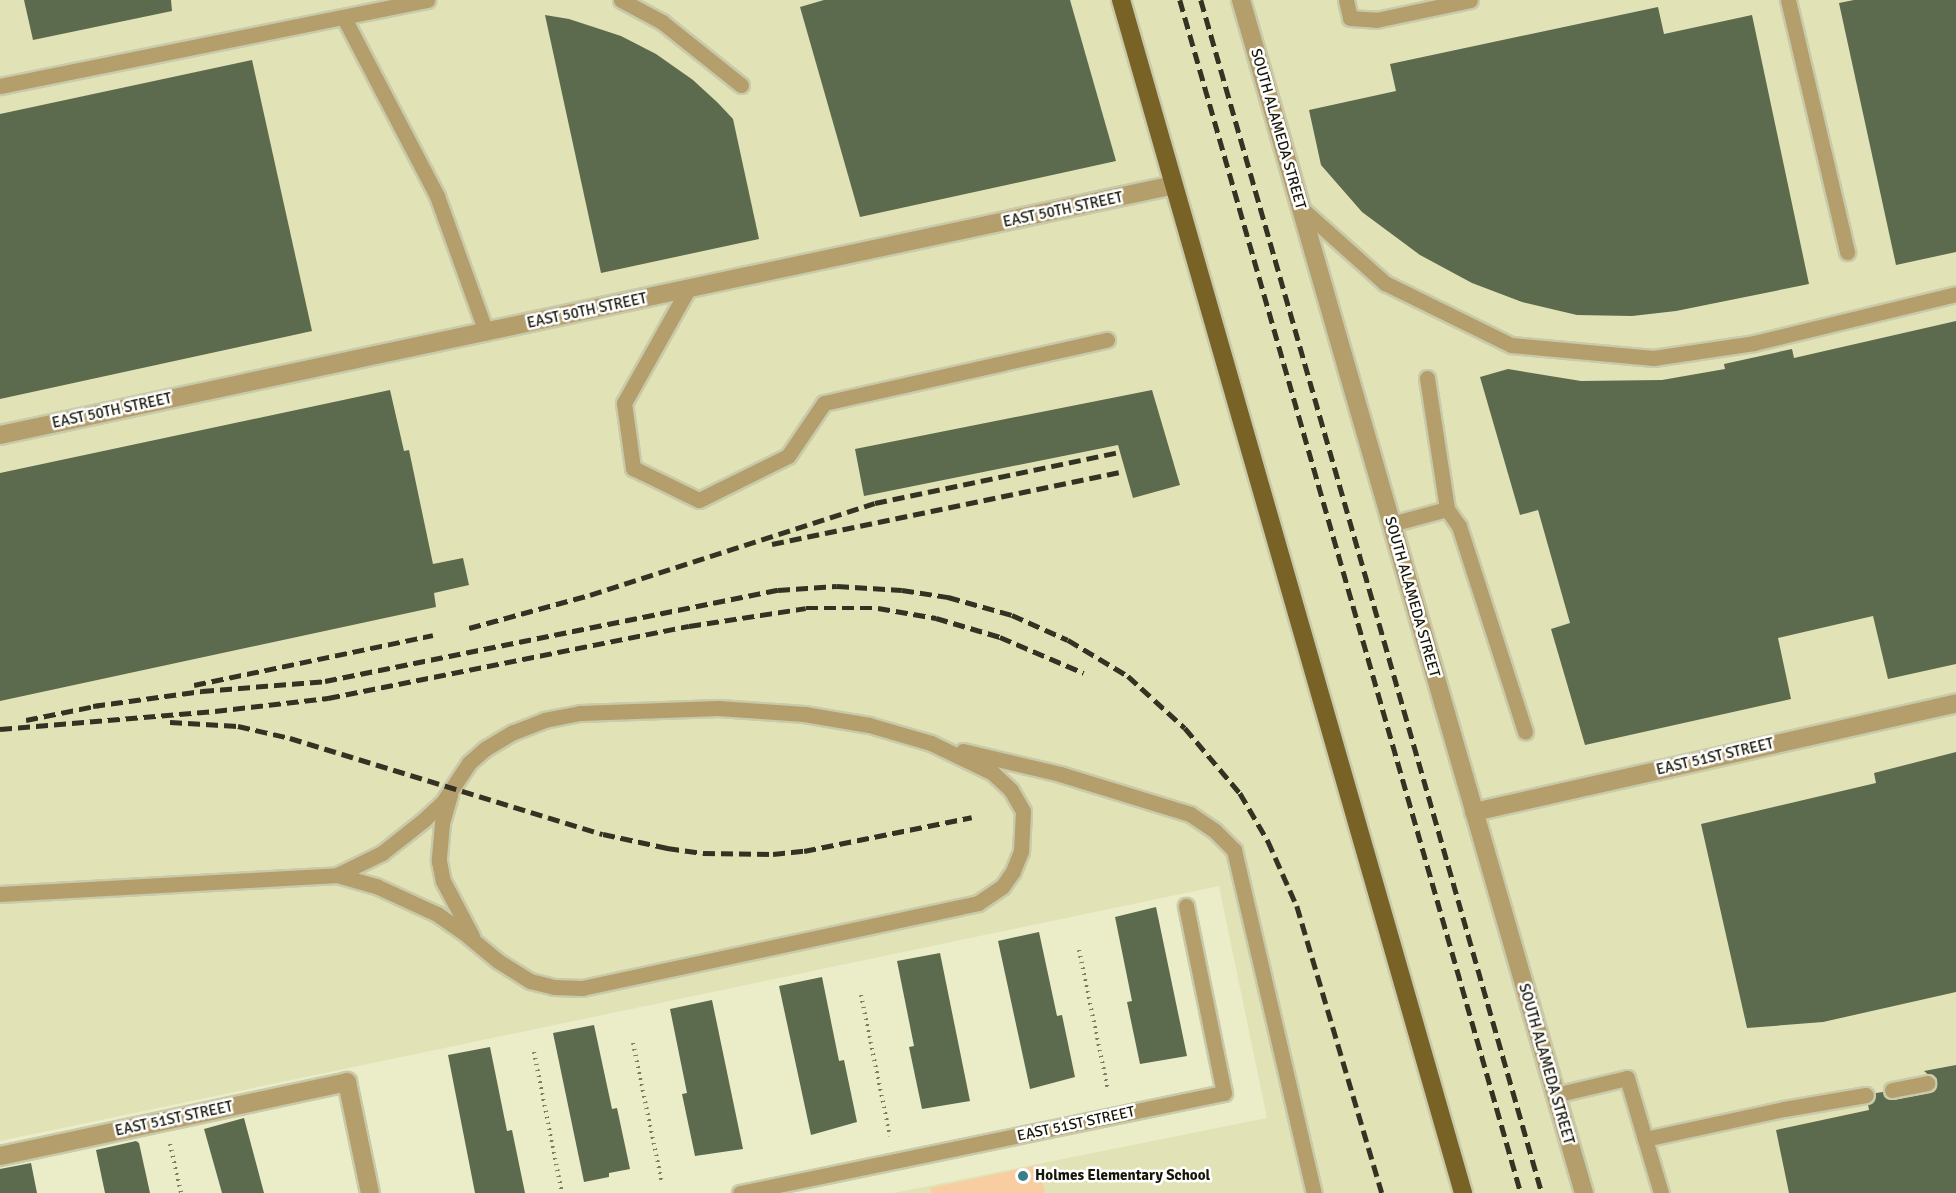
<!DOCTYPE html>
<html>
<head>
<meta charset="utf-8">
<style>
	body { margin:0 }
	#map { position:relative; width:1956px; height:1193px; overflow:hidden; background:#ebecc8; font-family:Signika,sans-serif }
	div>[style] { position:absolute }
	.built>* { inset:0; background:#e1e2b6 }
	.green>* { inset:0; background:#f8cda1 }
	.building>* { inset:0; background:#5c6a4e }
	.path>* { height:4px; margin-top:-2px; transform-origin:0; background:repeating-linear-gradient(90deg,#7c7c64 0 1.5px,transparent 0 6px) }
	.roads { filter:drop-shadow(2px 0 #c9caaa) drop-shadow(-2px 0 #c9caaa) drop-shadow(0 2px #c9caaa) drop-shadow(0 -2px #c9caaa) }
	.service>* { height:15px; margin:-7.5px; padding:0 7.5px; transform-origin:7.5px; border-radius:7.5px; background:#b49e6b }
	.minor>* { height:18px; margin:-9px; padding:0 9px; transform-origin:9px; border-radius:9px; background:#b49e6b }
	.tertiary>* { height:18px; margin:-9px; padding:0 9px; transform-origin:9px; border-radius:9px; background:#b49e6b }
	.primary>* { height:18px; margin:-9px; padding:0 9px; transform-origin:9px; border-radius:9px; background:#796226 }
	.rail>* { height:4.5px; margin-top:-2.25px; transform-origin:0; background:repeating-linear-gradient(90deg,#333323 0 12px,transparent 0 18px) }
	.dots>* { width:16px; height:16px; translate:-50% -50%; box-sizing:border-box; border:3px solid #fff; border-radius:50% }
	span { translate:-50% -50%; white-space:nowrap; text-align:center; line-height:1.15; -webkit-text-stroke:5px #fff; paint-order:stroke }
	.street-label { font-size:15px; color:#17170a }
	.poi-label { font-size:15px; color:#17170a; font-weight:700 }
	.left { translate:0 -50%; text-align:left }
</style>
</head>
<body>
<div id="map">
	<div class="built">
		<div style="clip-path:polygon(0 0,1956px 0,1956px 1193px,894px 1193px,1267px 1118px,1219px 886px,0 1141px)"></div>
	</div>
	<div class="green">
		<div style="clip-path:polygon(1039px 1165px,1045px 1193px,931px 1193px,930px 1188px)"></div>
	</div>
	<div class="building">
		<div style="clip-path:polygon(24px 0,171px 0,172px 11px,33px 40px)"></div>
		<div style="clip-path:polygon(824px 0,1070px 0,1116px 161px,860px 217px,800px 7px)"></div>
		<div style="clip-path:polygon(1854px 0,1956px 0,1956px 252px,1896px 265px,1839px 3px)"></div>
		<div style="clip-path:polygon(1658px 7px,1664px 34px,1752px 15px,1809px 284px,1676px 311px,1632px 316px,1577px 315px,1522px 302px,1472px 283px,1420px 255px,1362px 212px,1321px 165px,1309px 110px,1396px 91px,1390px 64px)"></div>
		<div style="clip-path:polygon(545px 15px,569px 19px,621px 36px,656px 54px,693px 80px,718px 103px,733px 119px,759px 239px,601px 273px)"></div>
		<div style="clip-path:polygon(252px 60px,312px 331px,0 399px,0 114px)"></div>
		<div style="clip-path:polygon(1956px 321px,1956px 664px,1888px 679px,1873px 616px,1778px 638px,1791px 699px,1585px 745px,1551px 629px,1570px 623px,1538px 510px,1520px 515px,1480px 377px,1508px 369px,1581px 381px,1662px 380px,1725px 369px,1724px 364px,1792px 349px,1794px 358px)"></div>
		<div style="clip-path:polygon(390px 390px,404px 451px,409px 450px,433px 564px,463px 558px,469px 585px,434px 593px,436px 607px,0 701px,0 473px)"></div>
		<div style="clip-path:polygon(1152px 390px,1180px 485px,1133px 498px,1118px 445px,864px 496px,855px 449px)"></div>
		<div style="clip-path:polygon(1956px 752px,1956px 992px,1823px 1022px,1747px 1028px,1701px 824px,1876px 783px,1874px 773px)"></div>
		<div style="clip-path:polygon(1156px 907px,1187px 1056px,1140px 1064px,1127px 1002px,1132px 1001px,1115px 917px)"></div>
		<div style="clip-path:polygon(1039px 932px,1057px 1016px,1062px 1015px,1075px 1077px,1030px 1089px,998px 941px)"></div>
		<div style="clip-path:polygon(940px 953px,970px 1101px,922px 1109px,909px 1047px,914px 1046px,897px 961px)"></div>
		<div style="clip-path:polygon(822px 977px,839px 1061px,844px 1060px,857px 1122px,811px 1135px,779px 986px)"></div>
		<div style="clip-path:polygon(712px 1000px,743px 1149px,695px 1156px,682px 1094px,687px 1093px,670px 1009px)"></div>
		<div style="clip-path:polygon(594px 1025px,612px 1109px,617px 1108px,630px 1169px,609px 1173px,609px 1177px,584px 1182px,553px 1033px)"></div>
		<div style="clip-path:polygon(490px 1047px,507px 1131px,512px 1130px,525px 1193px,475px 1193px,448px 1055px)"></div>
		<div style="clip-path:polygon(1956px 1065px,1956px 1193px,1789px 1193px,1776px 1130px,1869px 1110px,1868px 1104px,1875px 1099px,1876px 1093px,1883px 1092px,1885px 1097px,1893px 1100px,1929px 1092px,1936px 1087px,1936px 1081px,1924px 1071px)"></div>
		<div style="clip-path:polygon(244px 1118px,264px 1193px,222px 1193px,204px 1129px)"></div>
		<div style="clip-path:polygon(136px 1141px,139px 1143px,150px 1193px,105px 1193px,96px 1150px)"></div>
		<div style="clip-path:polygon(31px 1163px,37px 1193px,0 1193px,0 1169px)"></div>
	</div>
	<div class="path">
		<div style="left:1079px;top:950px;width:143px;rotate:78.3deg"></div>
		<div style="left:861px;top:995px;width:144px;rotate:78.4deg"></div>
		<div style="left:633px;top:1043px;width:143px;rotate:78.3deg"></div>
		<div style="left:534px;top:1052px;width:144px;rotate:78.8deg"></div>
		<div style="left:170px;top:1144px;width:50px;rotate:77.3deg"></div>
	</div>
	<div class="roads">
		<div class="service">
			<div style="left:621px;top:0;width:47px;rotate:28.2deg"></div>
			<div style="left:662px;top:22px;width:101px;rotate:38.6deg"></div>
			<div style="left:1346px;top:0;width:18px;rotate:77deg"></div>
			<div style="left:1350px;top:18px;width:26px;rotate:4deg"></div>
			<div style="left:1376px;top:20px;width:96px;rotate:-12deg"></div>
			<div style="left:1788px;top:0;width:259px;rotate:76.8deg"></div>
			<div style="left:344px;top:18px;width:201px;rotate:62.4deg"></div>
			<div style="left:437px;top:196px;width:145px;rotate:70.2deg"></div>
			<div style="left:0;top:86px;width:436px;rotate:-11.4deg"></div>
			<div style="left:1301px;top:208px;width:113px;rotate:41.8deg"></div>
			<div style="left:1385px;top:283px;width:140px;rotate:26.2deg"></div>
			<div style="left:1511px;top:345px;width:143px;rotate:5.2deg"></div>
			<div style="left:1653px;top:358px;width:102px;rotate:-8.4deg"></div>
			<div style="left:1754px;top:343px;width:208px;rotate:-13.6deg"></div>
			<div style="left:688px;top:289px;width:131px;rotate:119.3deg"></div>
			<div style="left:624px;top:403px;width:66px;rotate:82.1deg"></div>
			<div style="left:633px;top:468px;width:73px;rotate:25.9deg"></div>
			<div style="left:699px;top:500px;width:99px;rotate:-26.3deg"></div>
			<div style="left:788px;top:456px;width:64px;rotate:-55.8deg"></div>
			<div style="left:824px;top:403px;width:290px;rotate:-12.6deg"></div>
			<div style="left:1427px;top:378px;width:133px;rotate:81.3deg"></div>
			<div style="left:1391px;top:524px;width:58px;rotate:-15deg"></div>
			<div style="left:1447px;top:509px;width:21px;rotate:55deg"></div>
			<div style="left:1459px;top:526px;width:216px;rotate:72.2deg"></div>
			<div style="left:963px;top:751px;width:100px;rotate:13.3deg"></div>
			<div style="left:1060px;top:774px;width:136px;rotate:17.1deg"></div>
			<div style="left:1190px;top:814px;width:30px;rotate:34deg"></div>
			<div style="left:1215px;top:831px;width:27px;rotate:45deg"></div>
			<div style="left:1234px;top:850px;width:352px;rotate:76.9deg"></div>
			<div style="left:450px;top:795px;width:29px;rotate:106deg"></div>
			<div style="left:442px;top:823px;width:38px;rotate:95deg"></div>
			<div style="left:439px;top:861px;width:20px;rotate:79deg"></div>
			<div style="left:443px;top:881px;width:62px;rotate:62.2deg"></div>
			<div style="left:0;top:894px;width:338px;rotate:-3.2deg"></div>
			<div style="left:337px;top:875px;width:41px;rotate:15.8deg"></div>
			<div style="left:376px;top:886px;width:67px;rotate:24.7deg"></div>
			<div style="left:437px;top:914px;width:32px;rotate:35deg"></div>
			<div style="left:463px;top:932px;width:45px;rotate:39.6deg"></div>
			<div style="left:498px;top:961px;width:38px;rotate:32deg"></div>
			<div style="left:530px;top:981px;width:25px;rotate:14deg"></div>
			<div style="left:554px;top:987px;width:28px;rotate:2deg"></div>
			<div style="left:582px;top:988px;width:405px;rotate:-12.1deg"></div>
			<div style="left:978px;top:903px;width:29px;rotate:-34deg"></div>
			<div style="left:1002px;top:887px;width:19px;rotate:-55deg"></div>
			<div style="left:1013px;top:871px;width:22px;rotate:-68deg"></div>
			<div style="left:1021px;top:851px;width:40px;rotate:-87.1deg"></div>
			<div style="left:1023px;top:811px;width:24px;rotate:-120deg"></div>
			<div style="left:1011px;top:790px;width:25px;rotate:-137deg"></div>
			<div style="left:993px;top:773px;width:69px;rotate:-154.2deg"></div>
			<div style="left:931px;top:743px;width:65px;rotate:-163.8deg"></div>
			<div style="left:869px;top:725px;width:66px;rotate:-170.4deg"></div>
			<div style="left:804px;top:714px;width:86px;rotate:-176deg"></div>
			<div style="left:718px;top:708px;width:138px;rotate:177.9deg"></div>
			<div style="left:580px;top:713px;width:36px;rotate:169deg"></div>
			<div style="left:545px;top:720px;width:34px;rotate:159deg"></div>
			<div style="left:513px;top:732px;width:31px;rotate:149deg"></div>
			<div style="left:486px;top:748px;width:23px;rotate:139deg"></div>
			<div style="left:469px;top:763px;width:47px;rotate:123.7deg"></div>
			<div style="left:443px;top:802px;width:25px;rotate:137deg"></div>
			<div style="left:425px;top:819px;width:55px;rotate:141.7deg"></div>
			<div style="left:382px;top:853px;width:50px;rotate:153.9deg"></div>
			<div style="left:1892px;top:1090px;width:36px;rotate:-11deg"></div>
			<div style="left:1555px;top:1095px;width:74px;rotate:-13.3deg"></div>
			<div style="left:1627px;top:1078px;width:64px;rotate:73.6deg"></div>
			<div style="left:1645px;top:1139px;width:142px;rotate:-12.2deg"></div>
			<div style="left:1784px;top:1109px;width:83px;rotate:-9.7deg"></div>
			<div style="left:1645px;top:1139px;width:56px;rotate:73.5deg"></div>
			<div style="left:740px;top:1193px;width:494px;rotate:-11.7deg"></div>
			<div style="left:1224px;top:1093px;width:191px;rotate:-101.5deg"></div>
		</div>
		<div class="minor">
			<div style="left:0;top:435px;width:1200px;rotate:-12.02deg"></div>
			<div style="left:1474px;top:812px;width:494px;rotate:-12.7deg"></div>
			<div style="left:0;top:1156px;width:355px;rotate:-12deg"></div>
			<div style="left:347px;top:1082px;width:113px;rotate:78.3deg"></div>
		</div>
		<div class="tertiary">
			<div style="left:1241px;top:0;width:1241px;rotate:73.96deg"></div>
		</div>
		<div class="primary">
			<div style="left:1121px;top:0;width:1241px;rotate:74deg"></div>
		</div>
	</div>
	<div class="rail">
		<div style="left:1180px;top:0;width:1241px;rotate:74.05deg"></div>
		<div style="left:1201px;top:0;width:1241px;rotate:74.05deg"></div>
		<div style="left:772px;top:544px;width:359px;rotate:-11.7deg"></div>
		<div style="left:469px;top:628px;width:125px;rotate:-15.3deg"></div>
		<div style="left:590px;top:595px;width:299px;rotate:-17.9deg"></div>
		<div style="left:875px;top:503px;width:249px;rotate:-11.8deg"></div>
		<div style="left:194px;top:685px;width:244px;rotate:-11.8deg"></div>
		<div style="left:93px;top:706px;width:110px;rotate:-7.8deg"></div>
		<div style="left:202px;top:691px;width:123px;rotate:-4.6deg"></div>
		<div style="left:325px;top:681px;width:462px;rotate:-11.4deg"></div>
		<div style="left:778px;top:590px;width:59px;rotate:-3.9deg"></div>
		<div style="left:837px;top:586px;width:65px;rotate:3.5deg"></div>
		<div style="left:902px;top:590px;width:47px;rotate:8.7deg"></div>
		<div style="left:948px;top:597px;width:66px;rotate:15.7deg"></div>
		<div style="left:1012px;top:615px;width:61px;rotate:24.1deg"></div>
		<div style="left:1068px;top:640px;width:70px;rotate:31deg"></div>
		<div style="left:1128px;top:676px;width:77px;rotate:42.4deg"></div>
		<div style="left:1185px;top:728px;width:85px;rotate:49.8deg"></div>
		<div style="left:1240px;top:793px;width:56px;rotate:59.7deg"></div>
		<div style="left:1268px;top:841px;width:71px;rotate:66deg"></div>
		<div style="left:1297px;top:906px;width:299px;rotate:73.5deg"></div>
		<div style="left:26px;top:720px;width:76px;rotate:-11.5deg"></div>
		<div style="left:170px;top:722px;width:68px;rotate:3.4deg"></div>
		<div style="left:238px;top:726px;width:53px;rotate:13deg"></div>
		<div style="left:290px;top:738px;width:327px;rotate:17.1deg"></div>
		<div style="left:603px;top:834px;width:66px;rotate:12.3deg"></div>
		<div style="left:667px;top:848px;width:36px;rotate:8deg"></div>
		<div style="left:703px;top:853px;width:70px;rotate:0.8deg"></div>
		<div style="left:773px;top:854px;width:31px;rotate:-6deg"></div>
		<div style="left:804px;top:851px;width:171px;rotate:-11.4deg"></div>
		<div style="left:0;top:729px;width:216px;rotate:-4.8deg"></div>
		<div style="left:215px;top:711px;width:114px;rotate:-6.6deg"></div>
		<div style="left:328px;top:698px;width:368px;rotate:-11.3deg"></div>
		<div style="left:689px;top:626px;width:118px;rotate:-8.7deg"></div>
		<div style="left:806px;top:608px;width:72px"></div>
		<div style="left:878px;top:608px;width:59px;rotate:9.8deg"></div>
		<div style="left:936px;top:618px;width:67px;rotate:16.5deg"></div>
		<div style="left:1000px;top:637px;width:91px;rotate:23.2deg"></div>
	</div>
	<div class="dots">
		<div style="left:1023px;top:1176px;background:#3a7e8c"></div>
	</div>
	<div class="street-label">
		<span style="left:1278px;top:129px;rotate:74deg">SOUTH ALAMEDA STREET</span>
		<span style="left:1063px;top:210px;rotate:-12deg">EAST 50TH STREET</span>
		<span style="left:587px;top:311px;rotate:-12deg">EAST 50TH STREET</span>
		<span style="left:112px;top:411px;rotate:-12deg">EAST 50TH STREET</span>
		<span style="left:1412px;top:597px;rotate:74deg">SOUTH ALAMEDA STREET</span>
		<span style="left:1715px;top:757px;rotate:-13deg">EAST 51ST STREET</span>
		<span style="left:1546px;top:1064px;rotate:74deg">SOUTH ALAMEDA STREET</span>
		<span style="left:174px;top:1119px;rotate:-12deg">EAST 51ST STREET</span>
		<span style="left:1076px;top:1124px;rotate:-12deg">EAST 51ST STREET</span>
	</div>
	<div class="poi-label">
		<span class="left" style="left:1035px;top:1176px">Holmes Elementary School</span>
	</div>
</div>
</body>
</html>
